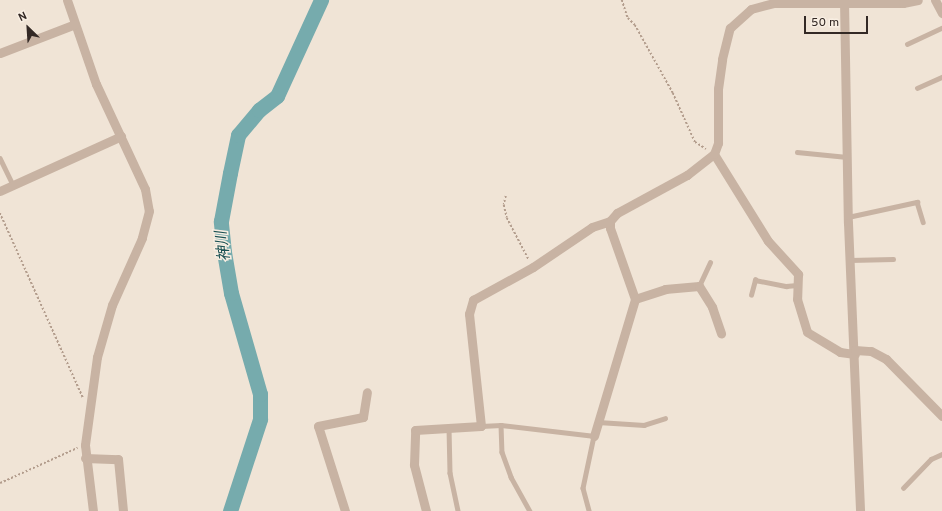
<!DOCTYPE html>
<html>
<head>
<meta charset="utf-8">
<style>
	body { margin:0 }
	#map { position:relative; width:942px; height:511px; overflow:hidden; background:#f0e4d6; font-family:Overpass,"Noto Sans JP",sans-serif }
	div>[style] { position:absolute }
	.river>* { height:15px; margin:-7.5px; padding:0 7.5px; transform-origin:7.5px; border-radius:7.5px; background:#76abad }
	.path>* { height:1.5px; margin-top:-0.75px; transform-origin:0; background:repeating-linear-gradient(90deg,#b39d8d 0 2px,transparent 0 4px) }
	.lane>* { height:4.5px; margin:-2.25px; padding:0 2.25px; transform-origin:2.25px; border-radius:2.25px; background:#c8b3a3 }
	.street>* { height:9px; margin:-4.5px; padding:0 4.5px; transform-origin:4.5px; border-radius:4.5px; background:#c8b3a3 }
	span { translate:-50% -50%; white-space:nowrap; text-align:center; line-height:1.15; -webkit-text-stroke:3px #f8eee2; paint-order:stroke }
	.water-label { font-size:15px; color:#1b5153; font-style:italic }
	.north { position:absolute; left:8px; top:8px; width:40px; height:40px; -webkit-text-stroke:3px #f8eee2; paint-order:stroke; rotate:335deg; font-size:11px; font-weight:700; line-height:16px; text-align:center; color:#332925 }
	.north::after { content:''; display:block; margin:auto; width:14px; height:18px; background:#332925; clip-path:polygon(50% 0,100% 100%,50% 72%,0 100%) }
	.scale { position:absolute; left:804px; top:16px; width:64px; height:18px; box-sizing:border-box; border:2px solid #332925; border-top:0; padding-left:5px; font-size:12px; line-height:14px; white-space:nowrap; color:#332925; -webkit-text-stroke:3px #f8eee2; paint-order:stroke }
</style>
</head>
<body>
<div id="map">
	<div class="river">
		<div style="left:230px;top:511px;width:97px;rotate:-71.9deg"></div>
		<div style="left:260px;top:419px;width:25px;rotate:-90deg"></div>
		<div style="left:260px;top:394px;width:105px;rotate:-106deg"></div>
		<div style="left:231px;top:293px;width:42px;rotate:-99.7deg"></div>
		<div style="left:224px;top:252px;width:31px;rotate:-96deg"></div>
		<div style="left:221px;top:221px;width:49px;rotate:-79.4deg"></div>
		<div style="left:230px;top:173px;width:39px;rotate:-78deg"></div>
		<div style="left:238px;top:135px;width:33px;rotate:-50deg"></div>
		<div style="left:259px;top:110px;width:23px;rotate:-38deg"></div>
		<div style="left:277px;top:96px;width:106px;rotate:-65.4deg"></div>
	</div>
	<div class="path">
		<div style="left:622px;top:0;width:19px;rotate:72deg"></div>
		<div style="left:628px;top:18px;width:10px;rotate:45deg"></div>
		<div style="left:635px;top:25px;width:78px;rotate:60.8deg"></div>
		<div style="left:673px;top:93px;width:54px;rotate:65.8deg"></div>
		<div style="left:695px;top:142px;width:13px;rotate:32deg"></div>
		<div style="left:506px;top:196px;width:9px;rotate:103deg"></div>
		<div style="left:504px;top:205px;width:13px;rotate:77deg"></div>
		<div style="left:507px;top:218px;width:47px;rotate:62.4deg"></div>
		<div style="left:0;top:213px;width:203px;rotate:65.8deg"></div>
		<div style="left:0;top:483px;width:85px;rotate:-24.4deg"></div>
	</div>
	<div class="lane">
		<div style="left:907px;top:44px;width:38px;rotate:-25deg"></div>
		<div style="left:917px;top:88px;width:27px;rotate:-24deg"></div>
		<div style="left:797px;top:152px;width:50px;rotate:5.7deg"></div>
		<div style="left:0;top:158px;width:30px;rotate:64deg"></div>
		<div style="left:848px;top:217px;width:71px;rotate:-12.3deg"></div>
		<div style="left:917px;top:202px;width:21px;rotate:73deg"></div>
		<div style="left:850px;top:260px;width:43px;rotate:-1.3deg"></div>
		<div style="left:699px;top:286px;width:26px;rotate:-65deg"></div>
		<div style="left:751px;top:295px;width:16px;rotate:-75deg"></div>
		<div style="left:755px;top:280px;width:32px;rotate:11deg"></div>
		<div style="left:786px;top:286px;width:11px;rotate:-5deg"></div>
		<div style="left:598px;top:422px;width:46px;rotate:3.7deg"></div>
		<div style="left:644px;top:425px;width:22px;rotate:-18deg"></div>
		<div style="left:501px;top:425px;width:27px;rotate:88deg"></div>
		<div style="left:502px;top:452px;width:27px;rotate:70deg"></div>
		<div style="left:511px;top:477px;width:39px;rotate:61deg"></div>
		<div style="left:481px;top:426px;width:20px;rotate:-3deg"></div>
		<div style="left:501px;top:425px;width:94px;rotate:6.7deg"></div>
		<div style="left:594px;top:436px;width:53px;rotate:101.9deg"></div>
		<div style="left:583px;top:488px;width:24px;rotate:75deg"></div>
		<div style="left:449px;top:428px;width:45px;rotate:88.7deg"></div>
		<div style="left:450px;top:473px;width:39px;rotate:78deg"></div>
		<div style="left:903px;top:488px;width:40px;rotate:-46deg"></div>
		<div style="left:931px;top:459px;width:12px;rotate:-24deg"></div>
	</div>
	<div class="street">
		<div style="left:67px;top:0;width:89px;rotate:71deg"></div>
		<div style="left:96px;top:84px;width:116px;rotate:65deg"></div>
		<div style="left:145px;top:189px;width:22px;rotate:80deg"></div>
		<div style="left:149px;top:211px;width:28px;rotate:105deg"></div>
		<div style="left:142px;top:238px;width:73px;rotate:114.1deg"></div>
		<div style="left:112px;top:305px;width:54px;rotate:106.1deg"></div>
		<div style="left:97px;top:357px;width:89px;rotate:97.8deg"></div>
		<div style="left:85px;top:445px;width:66px;rotate:83.1deg"></div>
		<div style="left:844px;top:0;width:223px;rotate:89deg"></div>
		<div style="left:848px;top:223px;width:288px;rotate:87.6deg"></div>
		<div style="left:935px;top:0;width:15px;rotate:62deg"></div>
		<div style="left:0;top:53px;width:80px;rotate:-21.1deg"></div>
		<div style="left:714px;top:154px;width:102px;rotate:58.2deg"></div>
		<div style="left:768px;top:241px;width:45px;rotate:47.7deg"></div>
		<div style="left:798px;top:274px;width:25px;rotate:92deg"></div>
		<div style="left:797px;top:299px;width:34px;rotate:73deg"></div>
		<div style="left:807px;top:332px;width:39px;rotate:31deg"></div>
		<div style="left:840px;top:352px;width:15px;rotate:8deg"></div>
		<div style="left:0;top:191px;width:133px;rotate:-24.4deg"></div>
		<div style="left:635px;top:299px;width:32px;rotate:-18deg"></div>
		<div style="left:665px;top:289px;width:34px;rotate:-5deg"></div>
		<div style="left:699px;top:286px;width:25px;rotate:58deg"></div>
		<div style="left:712px;top:307px;width:28px;rotate:71deg"></div>
		<div style="left:855px;top:350px;width:16px;rotate:4deg"></div>
		<div style="left:871px;top:351px;width:17px;rotate:28deg"></div>
		<div style="left:886px;top:359px;width:80px;rotate:45.5deg"></div>
		<div style="left:594px;top:436px;width:143px;rotate:-73.3deg"></div>
		<div style="left:635px;top:299px;width:75px;rotate:-109.4deg"></div>
		<div style="left:610px;top:228px;width:7px;rotate:-90deg"></div>
		<div style="left:610px;top:221px;width:11px;rotate:-49deg"></div>
		<div style="left:617px;top:213px;width:80px;rotate:-28.5deg"></div>
		<div style="left:687px;top:175px;width:34px;rotate:-38deg"></div>
		<div style="left:714px;top:154px;width:12px;rotate:-70deg"></div>
		<div style="left:718px;top:143px;width:54px;rotate:-90deg"></div>
		<div style="left:718px;top:89px;width:30px;rotate:-82deg"></div>
		<div style="left:722px;top:59px;width:32px;rotate:-76deg"></div>
		<div style="left:730px;top:28px;width:28px;rotate:-42deg"></div>
		<div style="left:751px;top:9px;width:23px;rotate:-15deg"></div>
		<div style="left:773px;top:3px;width:130px"></div>
		<div style="left:903px;top:3px;width:15px;rotate:-11deg"></div>
		<div style="left:85px;top:458px;width:33px;rotate:2deg"></div>
		<div style="left:118px;top:459px;width:52px;rotate:84.5deg"></div>
		<div style="left:345px;top:511px;width:89px;rotate:-107.6deg"></div>
		<div style="left:318px;top:426px;width:46px;rotate:-11.3deg"></div>
		<div style="left:363px;top:417px;width:25px;rotate:-81deg"></div>
		<div style="left:426px;top:511px;width:48px;rotate:-104.6deg"></div>
		<div style="left:414px;top:465px;width:35px;rotate:-88deg"></div>
		<div style="left:415px;top:430px;width:66px;rotate:-3.5deg"></div>
		<div style="left:481px;top:426px;width:113px;rotate:-96.1deg"></div>
		<div style="left:469px;top:314px;width:15px;rotate:-74deg"></div>
		<div style="left:473px;top:300px;width:68px;rotate:-28.8deg"></div>
		<div style="left:533px;top:267px;width:71px;rotate:-34.1deg"></div>
		<div style="left:592px;top:227px;width:19px;rotate:-18deg"></div>
	</div>
	<div class="water-label">
		<span style="left:224px;top:246px;rotate:-97deg">神川</span>
	</div>
	<div class="north">N</div>
	<div class="scale">50 m</div>
</div>
</body>
</html>
